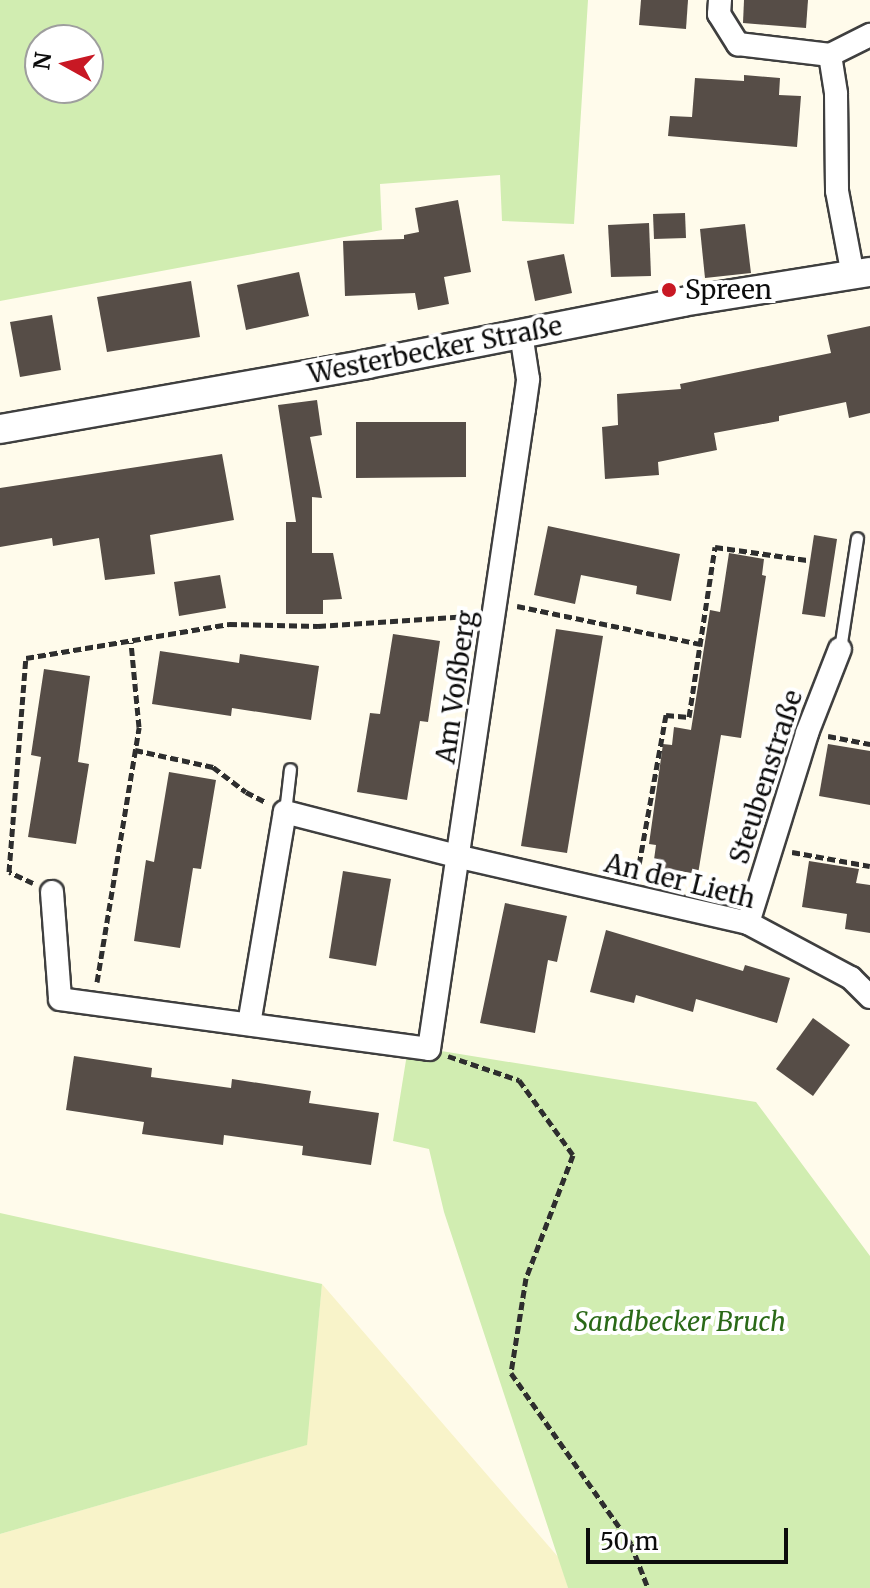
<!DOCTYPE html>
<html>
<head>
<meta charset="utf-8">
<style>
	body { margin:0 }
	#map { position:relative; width:870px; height:1588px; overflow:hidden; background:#fffbeb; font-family:Merriweather,serif }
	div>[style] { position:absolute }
	.farmland>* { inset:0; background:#f8f3c9 }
	.green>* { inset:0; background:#d1edb1 }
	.building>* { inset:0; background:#564d47 }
	.path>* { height:5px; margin-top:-2.5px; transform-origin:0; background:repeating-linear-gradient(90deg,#2e2e2e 0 8px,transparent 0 12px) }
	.roads { filter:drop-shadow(2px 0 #3f3f3f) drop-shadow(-2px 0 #3f3f3f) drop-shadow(0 2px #3f3f3f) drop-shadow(0 -2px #3f3f3f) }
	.service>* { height:11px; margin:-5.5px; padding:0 5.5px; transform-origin:5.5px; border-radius:5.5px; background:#fff }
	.minor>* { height:22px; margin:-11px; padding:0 11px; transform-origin:11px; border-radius:11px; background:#fff }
	.tertiary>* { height:28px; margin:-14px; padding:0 14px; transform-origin:14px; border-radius:14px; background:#fff }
	.dots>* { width:22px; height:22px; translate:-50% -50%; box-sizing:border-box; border:4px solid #fff; border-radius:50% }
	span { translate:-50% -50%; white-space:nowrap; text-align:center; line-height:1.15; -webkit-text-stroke:8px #fff; paint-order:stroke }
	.poi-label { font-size:26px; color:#0c0c0c }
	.left { translate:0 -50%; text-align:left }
	.street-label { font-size:26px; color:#0c0c0c }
	.park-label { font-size:26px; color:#2a6917; font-style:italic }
	.north { position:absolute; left:24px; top:24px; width:80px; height:80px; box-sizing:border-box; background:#fff; border:2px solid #9e9e9e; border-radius:50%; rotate:278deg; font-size:22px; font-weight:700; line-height:32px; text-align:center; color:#0c0c0c }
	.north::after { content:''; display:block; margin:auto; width:28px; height:36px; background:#c81824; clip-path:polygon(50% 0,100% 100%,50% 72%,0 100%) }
	.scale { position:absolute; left:586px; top:1528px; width:202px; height:36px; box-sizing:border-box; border:4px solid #0c0c0c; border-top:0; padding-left:10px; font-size:24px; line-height:28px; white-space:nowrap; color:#0c0c0c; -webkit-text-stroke:6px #fff; paint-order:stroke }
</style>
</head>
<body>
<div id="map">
	<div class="farmland">
		<div style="clip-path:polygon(322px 1284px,559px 1558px,568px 1588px,0 1588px,0 1534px,306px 1445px)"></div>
	</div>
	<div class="green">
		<div style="clip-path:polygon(evenodd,0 0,588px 0,574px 224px,502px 221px,500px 175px,380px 184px,382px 230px,0 301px,0 0,40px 40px,88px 40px,88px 88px,40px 88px,40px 40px)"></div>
		<div style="clip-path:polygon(429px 1049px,756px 1102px,870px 1256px,870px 1588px,568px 1588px,444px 1212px,429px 1149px,393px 1141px,407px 1054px)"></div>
		<div style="clip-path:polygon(0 1213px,322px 1284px,307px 1445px,0 1534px)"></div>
	</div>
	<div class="building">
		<div style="clip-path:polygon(641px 0,688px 0,686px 29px,639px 25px)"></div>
		<div style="clip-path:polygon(744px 0,808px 0,806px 28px,743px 23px)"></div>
		<div style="clip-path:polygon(744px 75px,780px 78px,779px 95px,801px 96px,797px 147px,668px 136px,670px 116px,692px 117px,695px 78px,744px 81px)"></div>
		<div style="clip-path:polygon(458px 200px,471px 272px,444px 277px,449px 304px,418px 310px,415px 293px,345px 296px,343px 241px,404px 239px,404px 235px,419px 232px,415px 208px)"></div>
		<div style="clip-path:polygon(685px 213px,686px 238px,654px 239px,653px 214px)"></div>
		<div style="clip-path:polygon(649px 223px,651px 276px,611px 277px,608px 225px)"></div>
		<div style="clip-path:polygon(745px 224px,751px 273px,705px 278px,700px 229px)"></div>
		<div style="clip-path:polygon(564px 254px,572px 293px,535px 301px,527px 261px)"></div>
		<div style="clip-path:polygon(299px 272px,309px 316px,246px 330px,237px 285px)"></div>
		<div style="clip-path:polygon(191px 281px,200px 337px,107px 352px,97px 297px)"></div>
		<div style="clip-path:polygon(52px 315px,61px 370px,20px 377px,10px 322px)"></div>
		<div style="clip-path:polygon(870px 326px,870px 413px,849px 418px,846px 402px,779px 416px,779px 421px,714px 433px,717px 450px,658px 462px,659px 475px,605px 479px,602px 427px,618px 425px,617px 394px,681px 389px,680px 384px,831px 353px,827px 335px)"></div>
		<div style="clip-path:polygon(317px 400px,322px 435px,310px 437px,322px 498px,312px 497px,312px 553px,333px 553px,342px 599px,323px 600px,323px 614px,286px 614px,286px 522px,296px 522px,278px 405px)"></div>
		<div style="clip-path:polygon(356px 422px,466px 422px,466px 477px,356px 478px)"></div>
		<div style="clip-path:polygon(222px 454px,234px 520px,150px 535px,155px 574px,105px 580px,99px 538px,53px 546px,52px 538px,0 547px,0 488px)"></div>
		<div style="clip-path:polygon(548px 526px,680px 554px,671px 601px,636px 594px,637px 586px,581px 575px,575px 604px,534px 595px)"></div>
		<div style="clip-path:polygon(814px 535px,837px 539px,825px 617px,802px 614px)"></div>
		<div style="clip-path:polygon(729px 553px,764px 559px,762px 575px,766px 576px,741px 738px,721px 735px,698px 874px,653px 867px,656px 845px,649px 844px,663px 744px,672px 745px,674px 727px,691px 730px,710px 610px,720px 612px)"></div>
		<div style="clip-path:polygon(220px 575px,226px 608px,179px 616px,174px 582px)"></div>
		<div style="clip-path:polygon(556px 629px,603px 636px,567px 853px,521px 846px)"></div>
		<div style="clip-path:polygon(393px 634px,440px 641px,428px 722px,420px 721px,407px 800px,357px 792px,370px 713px,380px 714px)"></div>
		<div style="clip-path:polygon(160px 651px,239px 663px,240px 654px,319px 666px,311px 720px,232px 708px,231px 716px,152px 704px)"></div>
		<div style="clip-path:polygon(44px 669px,90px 676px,78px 762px,89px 764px,76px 844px,28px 837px,41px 757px,31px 755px)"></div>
		<div style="clip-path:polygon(828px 744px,870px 751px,870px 805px,819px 796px)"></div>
		<div style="clip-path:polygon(169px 772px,216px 780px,201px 869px,193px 868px,180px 948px,134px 941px,146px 860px,154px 862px)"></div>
		<div style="clip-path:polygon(809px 861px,859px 869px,856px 883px,870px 885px,870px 933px,845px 929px,847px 914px,802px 907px)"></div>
		<div style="clip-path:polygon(343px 871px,391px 879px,376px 966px,329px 958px)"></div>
		<div style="clip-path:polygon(505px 903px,567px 916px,557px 962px,548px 960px,535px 1033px,480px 1023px)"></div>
		<div style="clip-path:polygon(606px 930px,743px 971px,745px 965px,790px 978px,777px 1023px,696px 999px,693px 1012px,636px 995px,634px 1003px,590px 992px)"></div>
		<div style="clip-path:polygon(813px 1018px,850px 1045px,813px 1096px,776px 1069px)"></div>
		<div style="clip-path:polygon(74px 1056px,152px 1068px,151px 1077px,231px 1088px,232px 1079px,311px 1091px,309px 1103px,379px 1113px,371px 1165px,302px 1155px,303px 1146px,224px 1135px,223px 1145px,142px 1134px,144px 1122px,66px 1110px)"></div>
	</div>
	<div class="path">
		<div style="left:517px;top:606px;width:188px;rotate:11.7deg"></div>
		<div style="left:828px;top:736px;width:43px;rotate:10.8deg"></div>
		<div style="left:135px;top:750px;width:80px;rotate:12.3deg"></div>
		<div style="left:213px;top:767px;width:41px;rotate:37.1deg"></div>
		<div style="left:246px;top:792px;width:22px;rotate:27deg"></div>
		<div style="left:792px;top:852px;width:79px;rotate:10.2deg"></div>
		<div style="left:637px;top:876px;width:164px;rotate:-79.8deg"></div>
		<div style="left:666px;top:715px;width:23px;rotate:5deg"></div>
		<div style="left:689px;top:717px;width:172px;rotate:-81.3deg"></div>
		<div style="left:715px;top:547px;width:93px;rotate:8deg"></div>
		<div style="left:33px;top:883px;width:26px;rotate:-155deg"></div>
		<div style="left:9px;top:872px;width:215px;rotate:-85.5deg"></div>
		<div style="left:26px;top:658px;width:206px;rotate:-9.5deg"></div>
		<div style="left:229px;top:624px;width:89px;rotate:1.3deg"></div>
		<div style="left:318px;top:626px;width:151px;rotate:-3.8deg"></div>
		<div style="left:97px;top:982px;width:258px;rotate:-80.6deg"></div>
		<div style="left:139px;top:727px;width:85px;rotate:-95.4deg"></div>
		<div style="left:448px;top:1056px;width:75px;rotate:18.7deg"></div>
		<div style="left:519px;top:1080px;width:92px;rotate:54.2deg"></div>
		<div style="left:573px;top:1155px;width:132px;rotate:110.9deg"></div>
		<div style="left:526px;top:1278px;width:96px;rotate:99deg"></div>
		<div style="left:511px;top:1373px;width:209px;rotate:54.9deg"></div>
		<div style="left:631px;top:1544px;width:47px;rotate:68.9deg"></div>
	</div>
	<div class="roads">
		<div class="service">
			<div style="left:840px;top:649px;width:112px;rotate:-81.3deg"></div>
			<div style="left:285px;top:812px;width:43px;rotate:-83.4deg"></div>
		</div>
		<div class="minor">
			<div style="left:720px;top:0;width:14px;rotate:94deg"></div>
			<div style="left:719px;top:14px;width:36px;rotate:58deg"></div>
			<div style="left:738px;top:44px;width:93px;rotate:6.8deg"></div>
			<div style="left:830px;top:55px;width:45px;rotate:-26.6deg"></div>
			<div style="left:830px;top:55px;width:39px;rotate:81deg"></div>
			<div style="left:836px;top:94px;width:97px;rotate:89.4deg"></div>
			<div style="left:837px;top:191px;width:86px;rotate:79.3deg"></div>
			<div style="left:52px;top:892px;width:107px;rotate:85.7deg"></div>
			<div style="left:60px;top:999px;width:372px;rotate:7.7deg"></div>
			<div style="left:429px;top:1049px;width:647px;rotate:-81.56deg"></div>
			<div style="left:524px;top:409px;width:30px;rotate:-82deg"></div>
			<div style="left:528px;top:379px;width:47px;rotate:-98.7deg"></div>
			<div style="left:748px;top:923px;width:199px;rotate:-72.7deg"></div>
			<div style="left:807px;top:733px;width:90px;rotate:-68.6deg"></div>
			<div style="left:249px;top:1024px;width:215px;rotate:-80.4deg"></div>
			<div style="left:285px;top:812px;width:181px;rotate:14.4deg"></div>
			<div style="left:460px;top:857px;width:295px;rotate:12.9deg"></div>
			<div style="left:748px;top:923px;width:117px;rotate:28.1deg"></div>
			<div style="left:851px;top:978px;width:27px;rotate:45deg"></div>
		</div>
		<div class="tertiary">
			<div style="left:0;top:429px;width:373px;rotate:-10deg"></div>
			<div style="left:367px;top:364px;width:321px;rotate:-11.1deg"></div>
			<div style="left:682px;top:302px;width:190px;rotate:-9.1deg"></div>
		</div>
	</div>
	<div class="dots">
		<div style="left:669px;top:290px;background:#c81824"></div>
	</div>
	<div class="poi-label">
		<span class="left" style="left:685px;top:290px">Spreen</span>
	</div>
	<div class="street-label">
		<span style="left:435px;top:350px;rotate:-11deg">Westerbecker Straße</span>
		<span style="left:456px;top:687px;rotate:-82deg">Am Voßberg</span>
		<span style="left:766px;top:777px;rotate:-72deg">Steubenstraße</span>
		<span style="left:680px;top:881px;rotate:14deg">An der Lieth</span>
	</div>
	<div class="park-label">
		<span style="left:680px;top:1322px">Sandbecker Bruch</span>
	</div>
	<div class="north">N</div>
	<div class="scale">50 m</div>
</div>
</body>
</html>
